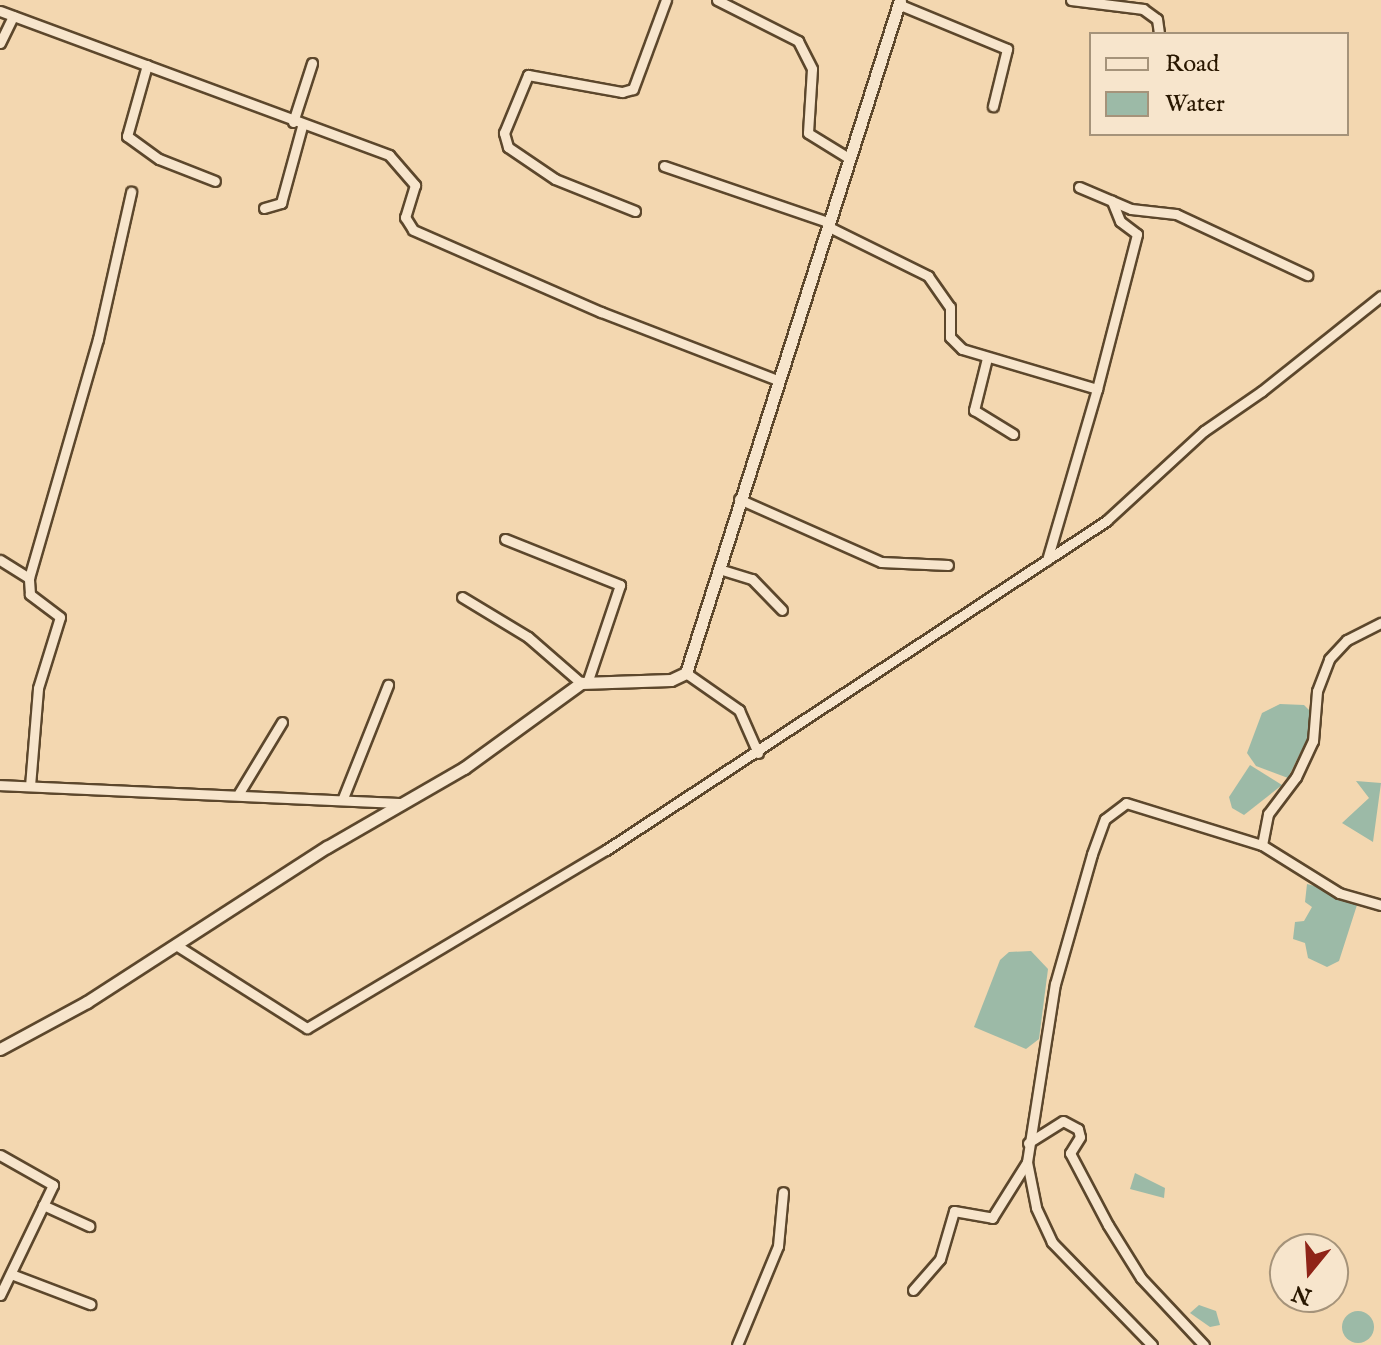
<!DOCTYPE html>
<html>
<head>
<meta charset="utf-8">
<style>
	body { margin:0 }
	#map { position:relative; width:1381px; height:1345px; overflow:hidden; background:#f3d7b0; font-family:"IM FELL English",serif }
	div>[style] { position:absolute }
	.water>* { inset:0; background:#9cbaa7 }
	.round { border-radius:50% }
	.roads { filter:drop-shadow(2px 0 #5c472c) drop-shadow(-2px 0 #5c472c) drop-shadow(0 2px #5c472c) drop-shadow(0 -2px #5c472c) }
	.minor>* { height:9px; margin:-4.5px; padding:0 4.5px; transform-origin:4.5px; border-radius:4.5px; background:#f7e5cc }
	.tertiary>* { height:11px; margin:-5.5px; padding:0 5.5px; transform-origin:5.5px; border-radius:5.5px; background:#f7e5cc }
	span { translate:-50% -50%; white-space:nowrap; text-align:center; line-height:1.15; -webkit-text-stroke:6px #f7e5cc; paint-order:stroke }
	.legend { position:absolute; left:1089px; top:32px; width:260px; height:104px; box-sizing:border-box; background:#f7e5cc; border:2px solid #a5937a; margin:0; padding:10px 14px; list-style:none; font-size:24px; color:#291700 }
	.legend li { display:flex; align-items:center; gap:16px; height:40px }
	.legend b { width:40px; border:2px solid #a5937a }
	.north { position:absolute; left:1269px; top:1233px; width:80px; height:80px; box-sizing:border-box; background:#f7e5cc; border:2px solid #a5937a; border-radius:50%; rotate:198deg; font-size:22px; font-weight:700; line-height:32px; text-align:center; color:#291700 }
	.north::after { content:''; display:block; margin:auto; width:28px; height:36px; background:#8f2418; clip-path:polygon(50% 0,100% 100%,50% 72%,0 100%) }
</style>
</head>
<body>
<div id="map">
	<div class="water">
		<div style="clip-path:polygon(1280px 704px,1304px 705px,1311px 712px,1309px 735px,1288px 778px,1256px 766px,1247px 753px,1262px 713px)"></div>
		<div style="clip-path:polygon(1250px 765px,1282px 785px,1244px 815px,1232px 808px,1229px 797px)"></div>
		<div style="clip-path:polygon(1356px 781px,1381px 783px,1373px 842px,1342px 823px,1369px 798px)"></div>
		<div style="clip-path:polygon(1307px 884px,1334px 891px,1357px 905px,1339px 961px,1327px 967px,1308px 958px,1305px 943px,1293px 939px,1295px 922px,1304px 921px,1312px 907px,1305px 902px)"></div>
		<div style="clip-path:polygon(1031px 951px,1048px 969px,1039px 1039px,1026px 1049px,974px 1027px,1000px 960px,1009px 952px)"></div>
		<div style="clip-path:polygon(1135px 1173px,1165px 1188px,1164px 1198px,1130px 1189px)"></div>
		<div style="clip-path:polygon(1199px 1305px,1216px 1311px,1220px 1325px,1210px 1327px,1190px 1313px)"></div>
		<div class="round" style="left:1342px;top:1311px;width:32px;height:32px"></div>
	</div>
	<div class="roads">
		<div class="minor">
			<div style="left:717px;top:0;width:91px;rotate:26.8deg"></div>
			<div style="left:798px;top:41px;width:31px;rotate:63deg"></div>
			<div style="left:812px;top:69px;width:64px;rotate:93.6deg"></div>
			<div style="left:808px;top:133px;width:46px;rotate:31.6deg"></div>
			<div style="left:1071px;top:0;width:73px;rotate:7.1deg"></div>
			<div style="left:1143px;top:9px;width:17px;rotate:36deg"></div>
			<div style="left:1157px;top:19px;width:15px;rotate:82deg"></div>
			<div style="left:898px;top:4px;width:118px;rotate:22.4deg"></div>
			<div style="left:1007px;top:49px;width:59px;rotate:103.8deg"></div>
			<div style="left:0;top:11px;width:415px;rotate:20.3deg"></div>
			<div style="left:389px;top:155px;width:40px;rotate:49deg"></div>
			<div style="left:415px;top:185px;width:34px;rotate:107deg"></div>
			<div style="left:405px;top:217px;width:15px;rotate:58deg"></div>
			<div style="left:413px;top:230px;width:205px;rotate:23.6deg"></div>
			<div style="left:601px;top:312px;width:189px;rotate:21.1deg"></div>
			<div style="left:0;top:43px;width:30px;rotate:-64deg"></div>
			<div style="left:147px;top:65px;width:74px;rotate:105.7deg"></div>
			<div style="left:127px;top:136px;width:39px;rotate:36deg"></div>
			<div style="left:159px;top:159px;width:60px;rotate:21.4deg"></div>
			<div style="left:293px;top:122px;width:62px;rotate:-72.1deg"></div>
			<div style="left:664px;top:166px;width:173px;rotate:18.9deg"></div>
			<div style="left:1079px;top:187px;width:56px;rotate:22.9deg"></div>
			<div style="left:1131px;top:209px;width:45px;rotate:6.3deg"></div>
			<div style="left:1176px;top:214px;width:145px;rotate:25deg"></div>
			<div style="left:264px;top:208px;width:18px;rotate:-16deg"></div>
			<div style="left:281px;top:203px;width:80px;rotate:-74.7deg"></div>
			<div style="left:635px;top:211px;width:86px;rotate:-158.2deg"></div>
			<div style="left:555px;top:179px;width:57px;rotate:-145.8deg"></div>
			<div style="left:508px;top:147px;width:15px;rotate:-106deg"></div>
			<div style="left:504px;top:133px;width:63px;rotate:-67.5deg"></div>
			<div style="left:528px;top:75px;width:96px;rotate:10.3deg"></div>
			<div style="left:622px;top:92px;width:11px;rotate:-15deg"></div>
			<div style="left:633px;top:89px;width:95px;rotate:-69.7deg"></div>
			<div style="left:827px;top:226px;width:113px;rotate:26.3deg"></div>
			<div style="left:928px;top:276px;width:38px;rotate:55deg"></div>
			<div style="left:950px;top:307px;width:30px;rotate:90deg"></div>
			<div style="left:950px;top:337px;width:17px;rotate:45deg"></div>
			<div style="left:962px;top:349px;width:141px;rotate:16.5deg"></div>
			<div style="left:1097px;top:389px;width:178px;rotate:106.3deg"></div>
			<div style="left:987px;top:358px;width:54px;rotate:104deg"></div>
			<div style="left:974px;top:410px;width:46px;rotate:31.6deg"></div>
			<div style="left:1097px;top:389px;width:160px;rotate:-75.5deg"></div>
			<div style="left:1137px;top:234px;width:21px;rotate:-143deg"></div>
			<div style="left:1120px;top:221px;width:22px;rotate:-112deg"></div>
			<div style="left:739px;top:499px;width:155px;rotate:23.9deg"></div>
			<div style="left:881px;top:562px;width:67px;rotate:2.6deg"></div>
			<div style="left:505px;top:539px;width:124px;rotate:21.8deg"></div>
			<div style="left:620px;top:585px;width:100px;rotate:108.6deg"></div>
			<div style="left:0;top:560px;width:34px;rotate:32deg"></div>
			<div style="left:719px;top:569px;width:34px;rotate:17deg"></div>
			<div style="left:752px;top:579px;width:43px;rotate:45.9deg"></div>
			<div style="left:462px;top:597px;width:77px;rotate:31.2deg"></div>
			<div style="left:528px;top:637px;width:70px;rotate:41deg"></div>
			<div style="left:686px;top:673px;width:65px;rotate:34.9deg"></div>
			<div style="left:739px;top:710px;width:47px;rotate:66.2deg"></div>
			<div style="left:0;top:785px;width:400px;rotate:2.6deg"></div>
			<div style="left:30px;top:786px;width:98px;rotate:-85.3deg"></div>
			<div style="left:38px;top:688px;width:74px;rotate:-72.8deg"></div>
			<div style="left:60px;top:617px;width:38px;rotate:-143deg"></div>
			<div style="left:30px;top:594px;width:16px;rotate:-94deg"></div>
			<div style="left:29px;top:578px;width:249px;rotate:-73.9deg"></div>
			<div style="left:98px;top:339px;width:151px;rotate:-77.3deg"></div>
			<div style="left:239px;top:793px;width:83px;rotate:-58.8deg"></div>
			<div style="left:343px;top:798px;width:122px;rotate:-68.3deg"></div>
			<div style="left:1262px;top:845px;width:91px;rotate:31.9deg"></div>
			<div style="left:1339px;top:893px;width:44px;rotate:15.9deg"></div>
			<div style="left:176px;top:945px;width:155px;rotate:32.4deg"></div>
			<div style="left:307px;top:1028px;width:348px;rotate:-30.8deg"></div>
			<div style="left:606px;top:850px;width:599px;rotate:-33.34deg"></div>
			<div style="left:1106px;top:521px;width:133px;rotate:-42.6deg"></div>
			<div style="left:1204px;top:431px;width:70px;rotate:-34.6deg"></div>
			<div style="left:1262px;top:391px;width:152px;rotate:-38.6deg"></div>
			<div style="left:1028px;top:1143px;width:41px;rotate:-32.2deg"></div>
			<div style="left:1063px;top:1121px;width:17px;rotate:28deg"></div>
			<div style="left:1078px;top:1129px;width:8px;rotate:76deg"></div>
			<div style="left:1080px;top:1137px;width:19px;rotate:122deg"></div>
			<div style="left:1070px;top:1153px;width:81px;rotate:62.2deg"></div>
			<div style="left:1108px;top:1225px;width:62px;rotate:58.1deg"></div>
			<div style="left:1141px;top:1278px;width:92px;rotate:46.8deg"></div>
			<div style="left:0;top:1155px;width:61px;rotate:29.5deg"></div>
			<div style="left:53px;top:1185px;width:122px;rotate:115.7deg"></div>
			<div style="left:43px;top:1205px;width:51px;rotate:24.5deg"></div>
			<div style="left:11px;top:1274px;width:85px;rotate:20.8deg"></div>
			<div style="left:913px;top:1290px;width:41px;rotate:-48.9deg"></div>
			<div style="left:940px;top:1259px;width:50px;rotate:-73.7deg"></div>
			<div style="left:954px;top:1211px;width:39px;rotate:10deg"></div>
			<div style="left:992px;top:1218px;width:66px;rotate:-58deg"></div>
			<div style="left:737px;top:1345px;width:107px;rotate:-67.5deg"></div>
			<div style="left:778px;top:1246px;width:54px;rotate:-84.7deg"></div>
			<div style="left:1152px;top:1345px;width:144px;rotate:-134.2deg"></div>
			<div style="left:1052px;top:1242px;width:38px;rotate:-115deg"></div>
			<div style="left:1036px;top:1207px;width:46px;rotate:-101.3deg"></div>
			<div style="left:1027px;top:1162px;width:180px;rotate:-81.1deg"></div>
			<div style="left:1055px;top:984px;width:135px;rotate:-74.1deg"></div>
			<div style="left:1092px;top:854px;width:37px;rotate:-70deg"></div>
			<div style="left:1105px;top:819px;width:26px;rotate:-37deg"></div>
			<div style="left:1126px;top:803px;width:142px;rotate:17.2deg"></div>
			<div style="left:1262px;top:845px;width:32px;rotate:-79deg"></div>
			<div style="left:1268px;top:814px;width:46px;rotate:-52.9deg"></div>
			<div style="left:1296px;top:777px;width:40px;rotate:-65deg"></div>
			<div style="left:1313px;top:741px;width:50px;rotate:-85.4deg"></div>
			<div style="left:1317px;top:691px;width:34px;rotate:-69deg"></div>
			<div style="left:1329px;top:659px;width:26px;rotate:-47deg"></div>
			<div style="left:1347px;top:640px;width:38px;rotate:-27deg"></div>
		</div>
		<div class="tertiary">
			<div style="left:0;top:1049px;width:99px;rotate:-28.4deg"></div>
			<div style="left:87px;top:1002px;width:286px;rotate:-32.9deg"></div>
			<div style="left:327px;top:847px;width:158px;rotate:-30deg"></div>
			<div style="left:464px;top:768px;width:145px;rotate:-36deg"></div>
			<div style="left:581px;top:683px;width:90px;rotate:-1.9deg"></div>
			<div style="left:671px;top:680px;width:17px;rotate:-25deg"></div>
			<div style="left:686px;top:673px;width:706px;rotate:-72.36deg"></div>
		</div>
	</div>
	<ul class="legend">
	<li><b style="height:10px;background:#f7e5cc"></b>Road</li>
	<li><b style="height:22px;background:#9cbaa7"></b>Water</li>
	</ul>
	<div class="north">N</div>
</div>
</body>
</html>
